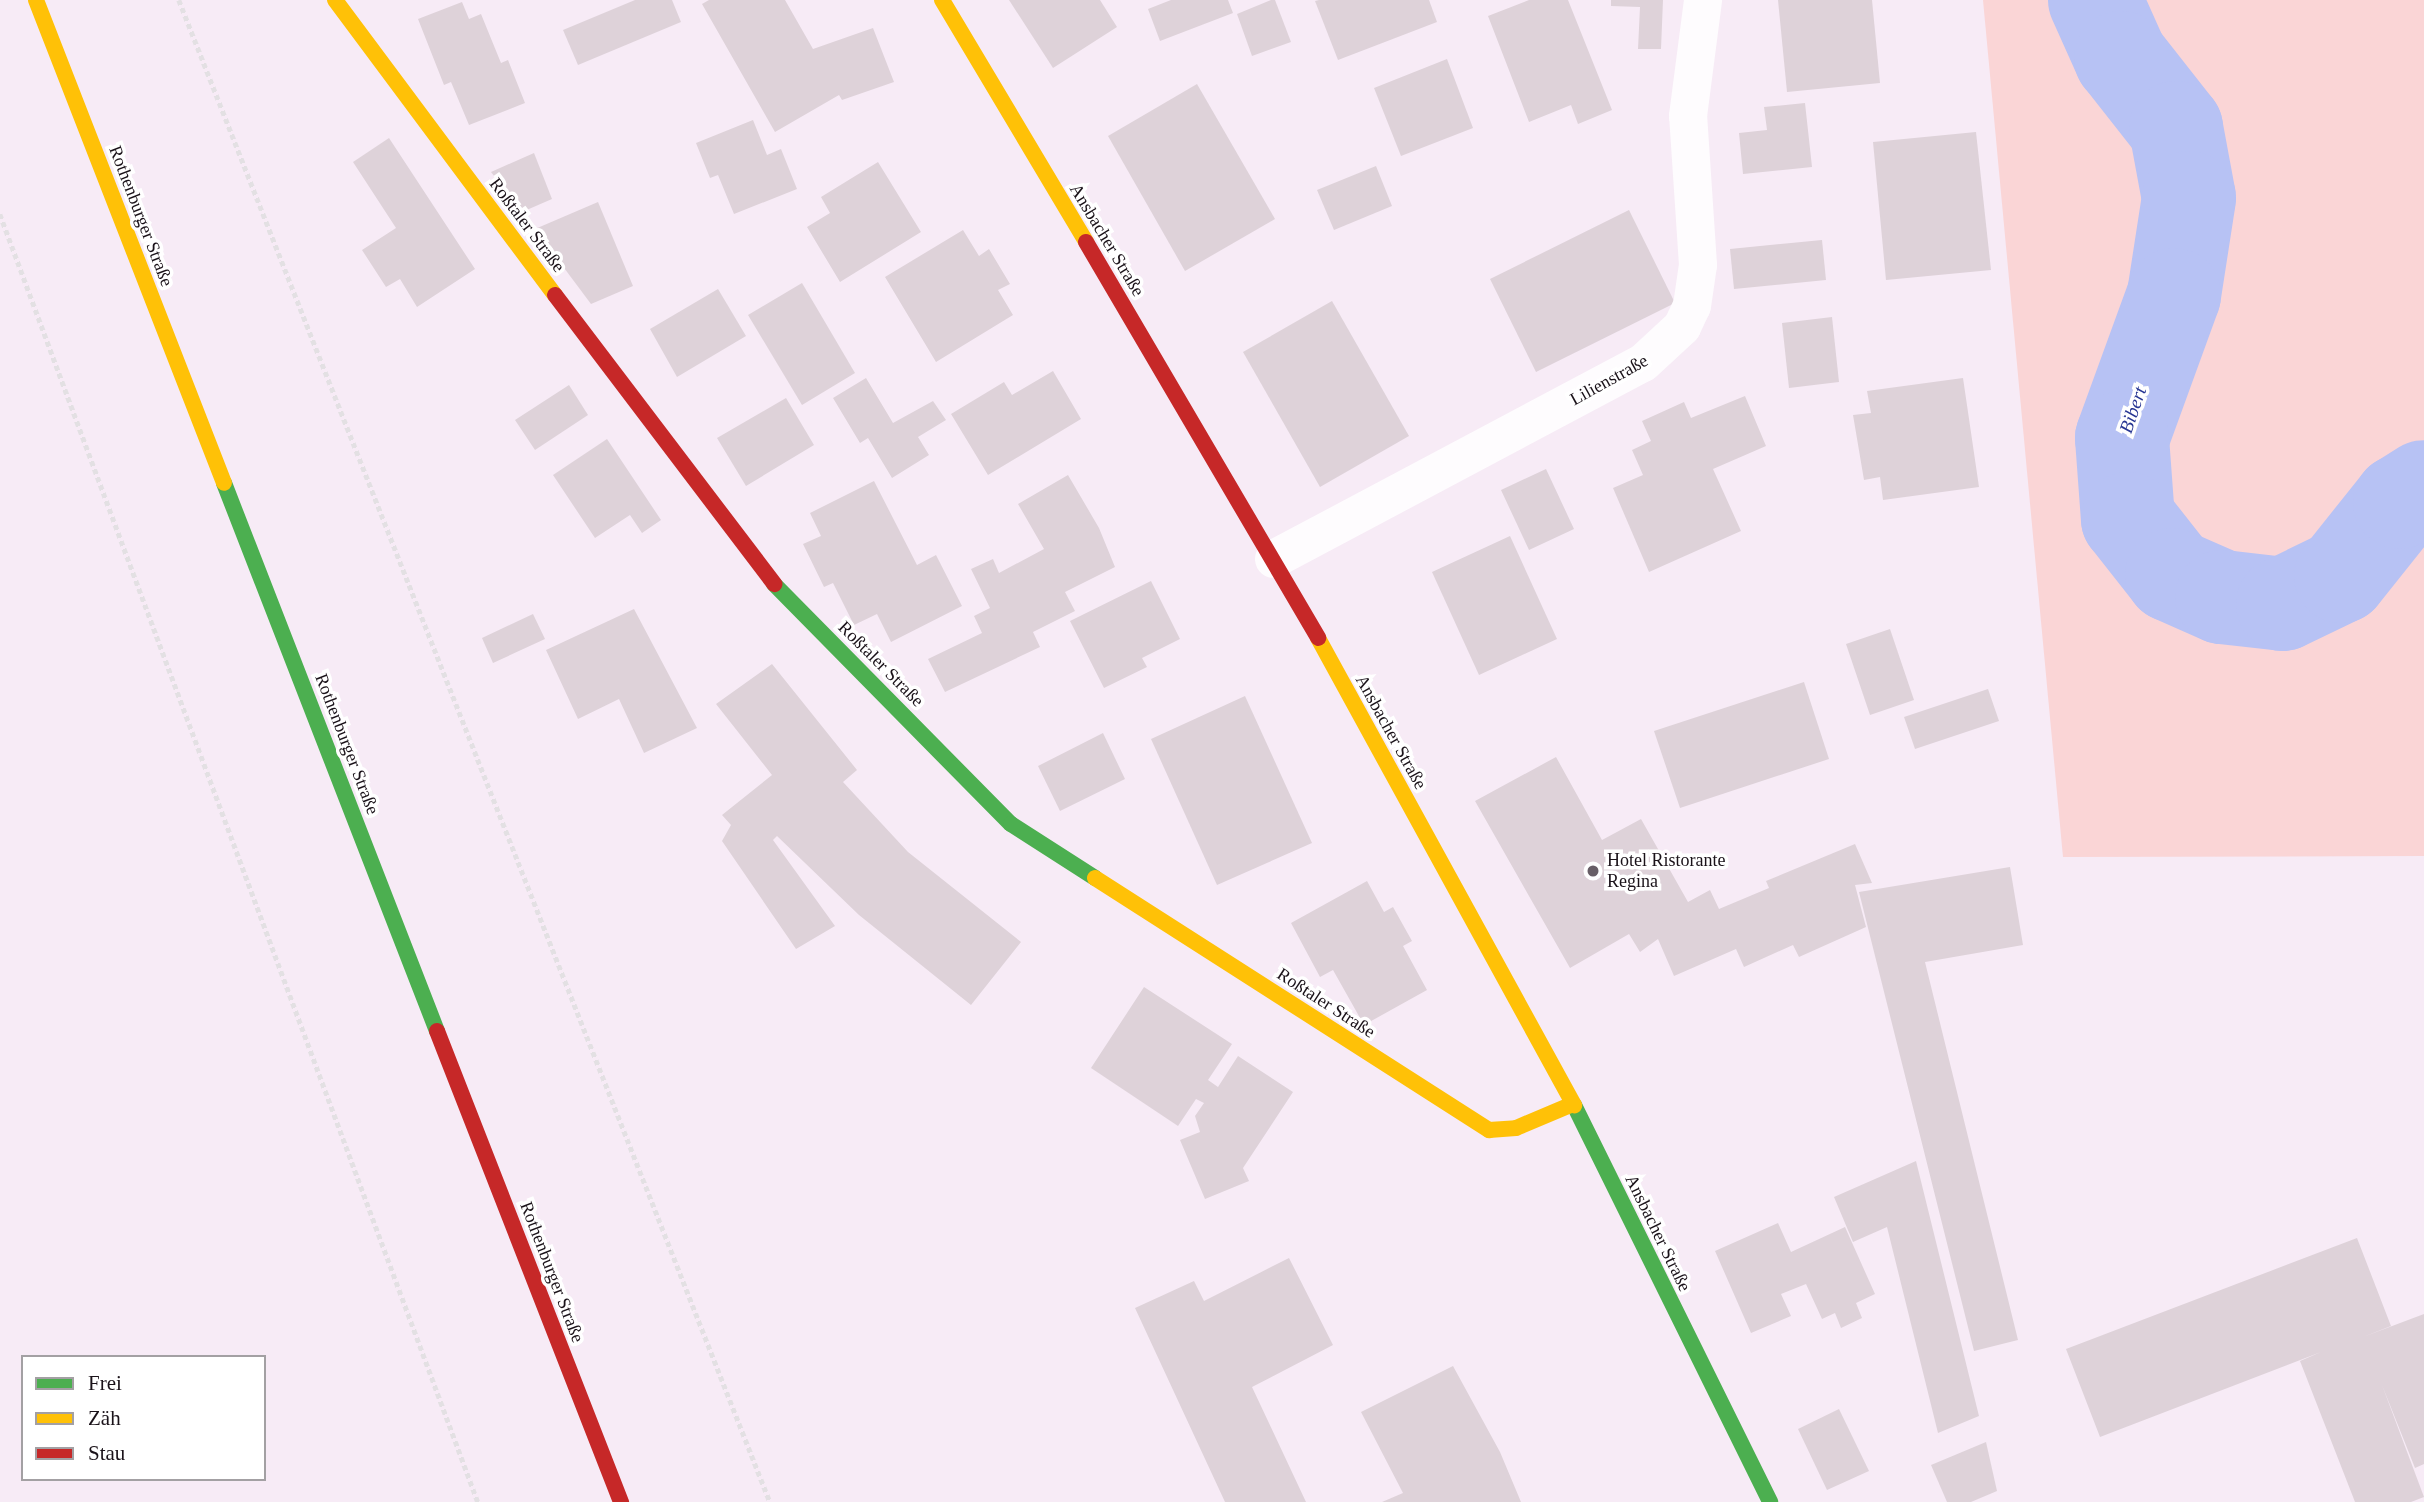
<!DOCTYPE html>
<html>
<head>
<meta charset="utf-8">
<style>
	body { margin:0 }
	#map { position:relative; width:2424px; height:1502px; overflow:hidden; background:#f7ebf6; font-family:Georgia,serif }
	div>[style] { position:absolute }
	.green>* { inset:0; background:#fad5d6 }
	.river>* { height:94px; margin:-47px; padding:0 47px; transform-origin:47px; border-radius:47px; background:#b7c2f4 }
	.building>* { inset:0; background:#ded2d9 }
	.path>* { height:4.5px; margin-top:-2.25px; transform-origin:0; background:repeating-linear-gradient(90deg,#e3e0e3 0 5px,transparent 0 8.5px) }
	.street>* { height:38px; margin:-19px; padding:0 19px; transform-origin:19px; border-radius:19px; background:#fefcfe }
	.fast>* { height:16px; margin:-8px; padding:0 8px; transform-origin:8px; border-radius:8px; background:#4caf50 }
	.slow>* { height:16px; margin:-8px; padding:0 8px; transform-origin:8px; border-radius:8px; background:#ffc107 }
	.jam>* { height:16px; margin:-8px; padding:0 8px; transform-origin:8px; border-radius:8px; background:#c62828 }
	.dots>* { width:19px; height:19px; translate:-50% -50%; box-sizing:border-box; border:4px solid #fff; border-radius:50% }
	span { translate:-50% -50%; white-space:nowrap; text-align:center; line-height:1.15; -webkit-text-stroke:7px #fff; paint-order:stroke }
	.street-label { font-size:18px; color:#1a1219 }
	.poi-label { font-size:18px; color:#1a1219 }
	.left { translate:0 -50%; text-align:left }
	.water-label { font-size:19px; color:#273693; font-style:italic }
	.legend { position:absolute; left:21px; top:1355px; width:245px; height:126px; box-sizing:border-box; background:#fff; border:2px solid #a3a0a3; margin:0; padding:9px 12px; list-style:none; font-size:21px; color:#1a1219 }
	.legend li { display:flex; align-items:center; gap:14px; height:35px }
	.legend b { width:35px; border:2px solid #a3a0a3 }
</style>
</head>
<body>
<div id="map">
	<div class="green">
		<div style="clip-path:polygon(1983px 0,2424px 0,2424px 856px,2063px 857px)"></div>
	</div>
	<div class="river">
		<div style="left:2095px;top:0;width:64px;rotate:65.9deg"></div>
		<div style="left:2121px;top:58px;width:89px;rotate:51.8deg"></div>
		<div style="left:2176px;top:128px;width:71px;rotate:79.5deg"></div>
		<div style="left:2189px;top:198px;width:98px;rotate:98.8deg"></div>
		<div style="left:2174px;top:295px;width:152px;rotate:110deg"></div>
		<div style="left:2122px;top:438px;width:81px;rotate:85.8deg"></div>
		<div style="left:2128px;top:519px;width:71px;rotate:51.8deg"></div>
		<div style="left:2172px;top:575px;width:55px;rotate:23.7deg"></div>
		<div style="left:2222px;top:597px;width:61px;rotate:6.5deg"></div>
		<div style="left:2283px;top:604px;width:64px;rotate:-25.8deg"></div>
		<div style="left:2341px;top:576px;width:95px;rotate:-51.4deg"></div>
		<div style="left:2400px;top:502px;width:28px;rotate:-32deg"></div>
	</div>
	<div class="building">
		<div style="clip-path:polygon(635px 0,672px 0,681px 22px,578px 65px,563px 30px)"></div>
		<div style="clip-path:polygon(709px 0,785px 0,813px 49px,873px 28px,894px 82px,842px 100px,839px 95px,775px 132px,702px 4px)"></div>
		<div style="clip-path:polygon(1009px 0,1100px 0,1117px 27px,1053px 68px)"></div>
		<div style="clip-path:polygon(1171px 0,1228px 0,1233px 13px,1160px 41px,1148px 9px)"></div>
		<div style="clip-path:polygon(1271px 0,1275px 0,1291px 42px,1252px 56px,1237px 14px)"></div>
		<div style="clip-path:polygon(1319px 0,1429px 0,1437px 22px,1338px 60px,1315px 1px)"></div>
		<div style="clip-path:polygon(1529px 0,1568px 0,1612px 110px,1578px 124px,1571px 105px,1529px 122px,1488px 16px)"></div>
		<div style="clip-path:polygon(1611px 0,1663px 0,1661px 49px,1638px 49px,1640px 7px,1611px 6px)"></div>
		<div style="clip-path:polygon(1778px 0,1872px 0,1880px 83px,1787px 92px)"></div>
		<div style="clip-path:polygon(462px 2px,469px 19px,481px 14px,501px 63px,508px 60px,525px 103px,469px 125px,451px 82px,444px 85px,418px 19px)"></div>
		<div style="clip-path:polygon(1447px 59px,1473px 128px,1401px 156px,1374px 88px)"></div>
		<div style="clip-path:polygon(1197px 84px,1275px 219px,1185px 271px,1108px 136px)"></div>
		<div style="clip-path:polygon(1805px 103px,1812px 167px,1743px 174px,1739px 133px,1767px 130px,1764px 107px)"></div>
		<div style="clip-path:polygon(753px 120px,767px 155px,781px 149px,797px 189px,734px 214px,718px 175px,710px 178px,696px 143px)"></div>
		<div style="clip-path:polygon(1976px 132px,1991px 270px,1886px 280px,1873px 142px)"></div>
		<div style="clip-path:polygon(389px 138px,475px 269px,417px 307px,400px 279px,386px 287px,362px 250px,396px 228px,353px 162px)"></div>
		<div style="clip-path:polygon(534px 153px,552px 199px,522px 212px,491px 172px)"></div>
		<div style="clip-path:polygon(878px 162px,921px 232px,840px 282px,807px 227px,830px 213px,821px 197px)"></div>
		<div style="clip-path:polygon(1376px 166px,1392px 206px,1334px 230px,1317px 190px)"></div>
		<div style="clip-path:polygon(598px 202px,633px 286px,591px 304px,535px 229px)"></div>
		<div style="clip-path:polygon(1629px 210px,1675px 303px,1536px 372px,1490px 279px)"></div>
		<div style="clip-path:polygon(963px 230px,979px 256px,989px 249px,1010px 284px,998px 290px,1013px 315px,936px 362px,885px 277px)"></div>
		<div style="clip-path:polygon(1822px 240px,1826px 280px,1734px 289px,1730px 249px)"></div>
		<div style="clip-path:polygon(802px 283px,855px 373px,802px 405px,748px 315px)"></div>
		<div style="clip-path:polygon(718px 289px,746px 336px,677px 377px,650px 329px)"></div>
		<div style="clip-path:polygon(1332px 301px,1409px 436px,1320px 487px,1243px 352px)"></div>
		<div style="clip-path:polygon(1832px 317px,1839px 382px,1789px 388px,1782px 323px)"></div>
		<div style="clip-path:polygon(1053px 371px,1081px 419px,988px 475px,951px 414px,1004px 382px,1012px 395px)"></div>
		<div style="clip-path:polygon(866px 378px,893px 423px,933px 401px,946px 420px,918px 437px,929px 455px,892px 478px,868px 438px,860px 443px,833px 398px)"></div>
		<div style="clip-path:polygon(1963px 378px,1979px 487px,1883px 500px,1880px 477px,1864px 480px,1853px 415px,1871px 413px,1867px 391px)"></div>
		<div style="clip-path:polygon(569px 385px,588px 415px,535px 450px,515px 420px)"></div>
		<div style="clip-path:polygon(1745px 396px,1766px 446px,1713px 469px,1741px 531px,1649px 572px,1613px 488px,1643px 475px,1632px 450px,1651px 441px,1642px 421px,1684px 402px,1691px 418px)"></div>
		<div style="clip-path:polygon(786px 398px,814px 445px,746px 486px,717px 438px)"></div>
		<div style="clip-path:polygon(607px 439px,661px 520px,642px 533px,630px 515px,595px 538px,553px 475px)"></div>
		<div style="clip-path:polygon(1546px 469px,1574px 529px,1529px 550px,1501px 490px)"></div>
		<div style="clip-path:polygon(1068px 475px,1099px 528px,1115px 567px,1065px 592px,1075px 611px,1033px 632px,1040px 647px,945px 692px,928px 659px,982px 633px,974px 616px,990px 608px,971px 569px,993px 559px,999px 573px,1044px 549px,1018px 504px)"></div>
		<div style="clip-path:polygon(874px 481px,917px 565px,936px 555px,962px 606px,891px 642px,877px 614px,854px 625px,833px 583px,824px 587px,803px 544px,821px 536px,810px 513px)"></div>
		<div style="clip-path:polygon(1510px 536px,1557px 639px,1479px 675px,1432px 572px)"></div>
		<div style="clip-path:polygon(1151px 581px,1180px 639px,1142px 658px,1147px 667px,1104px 688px,1070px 621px)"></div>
		<div style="clip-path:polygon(634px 609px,697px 728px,644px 753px,619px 699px,578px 719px,546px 650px)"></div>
		<div style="clip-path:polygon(533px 614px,545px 639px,493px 663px,482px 638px)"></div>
		<div style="clip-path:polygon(1890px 629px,1914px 700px,1870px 715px,1846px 644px)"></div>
		<div style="clip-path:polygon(772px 664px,857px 770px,843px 782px,908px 852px,1021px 942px,971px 1005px,859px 915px,777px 836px,773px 840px,835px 926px,796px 949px,722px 841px,731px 825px,722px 815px,772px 775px,716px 704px)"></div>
		<div style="clip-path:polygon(1804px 682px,1829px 759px,1680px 808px,1654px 731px)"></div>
		<div style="clip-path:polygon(1988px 689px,1999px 721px,1915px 749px,1904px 717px)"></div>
		<div style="clip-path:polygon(1245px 696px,1312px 843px,1217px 885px,1151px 739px)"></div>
		<div style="clip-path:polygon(1103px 733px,1125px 779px,1060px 811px,1038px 766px)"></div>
		<div style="clip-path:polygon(1556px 757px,1602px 840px,1641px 819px,1688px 902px,1710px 890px,1719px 909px,1769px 888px,1766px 881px,1855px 844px,1872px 883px,1855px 885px,1866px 927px,1799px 957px,1793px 945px,1744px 967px,1736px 949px,1674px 976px,1658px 939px,1640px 952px,1629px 934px,1570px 968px,1475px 801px)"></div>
		<div style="clip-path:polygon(2010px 867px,2023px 945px,1925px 962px,2018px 1340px,1974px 1351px,1859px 892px)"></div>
		<div style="clip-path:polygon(1367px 881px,1384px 912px,1393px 907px,1412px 941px,1403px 946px,1427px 990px,1364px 1025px,1333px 970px,1320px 977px,1291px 923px)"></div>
		<div style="clip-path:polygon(1144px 987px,1232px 1044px,1208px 1080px,1218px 1087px,1238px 1056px,1293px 1092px,1243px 1168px,1249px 1181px,1205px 1199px,1180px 1140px,1200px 1132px,1195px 1116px,1204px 1103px,1196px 1099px,1178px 1126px,1091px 1068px)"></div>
		<div style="clip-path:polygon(1916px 1161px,1979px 1416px,1938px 1433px,1887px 1227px,1853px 1242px,1834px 1197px)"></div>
		<div style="clip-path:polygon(1778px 1223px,1791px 1252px,1845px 1227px,1875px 1294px,1856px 1303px,1862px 1318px,1841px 1328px,1835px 1313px,1822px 1319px,1806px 1284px,1781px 1294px,1791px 1316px,1751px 1333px,1715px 1251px)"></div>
		<div style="clip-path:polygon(2357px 1238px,2391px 1326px,2363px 1337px,2424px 1314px,2424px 1464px,2415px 1468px,2382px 1385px,2424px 1497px,2411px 1502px,2355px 1502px,2300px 1361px,2321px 1352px,2100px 1437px,2066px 1349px)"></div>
		<div style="clip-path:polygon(1289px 1258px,1333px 1345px,1252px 1387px,1306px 1502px,1225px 1502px,1135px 1308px,1194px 1281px,1204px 1301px)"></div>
		<div style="clip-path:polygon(1453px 1366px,1500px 1452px,1521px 1502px,1382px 1502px,1403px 1493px,1361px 1412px)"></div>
		<div style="clip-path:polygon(1839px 1409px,1869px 1471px,1827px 1490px,1798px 1429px)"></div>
		<div style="clip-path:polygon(1986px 1442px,1997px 1491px,1971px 1502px,1947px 1502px,1931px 1465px)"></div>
	</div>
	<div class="path">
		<div style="left:179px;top:0;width:1614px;rotate:68.52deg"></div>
		<div style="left:0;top:214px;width:1374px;rotate:69.64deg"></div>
	</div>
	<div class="street">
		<div style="left:1274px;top:559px;width:418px;rotate:-28deg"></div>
		<div style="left:1643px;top:363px;width:53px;rotate:-42.7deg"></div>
		<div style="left:1682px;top:327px;width:23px;rotate:-65deg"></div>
		<div style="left:1692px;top:306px;width:41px;rotate:-81.7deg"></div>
		<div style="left:1698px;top:265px;width:149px;rotate:-93.8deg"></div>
		<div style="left:1688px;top:116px;width:117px;rotate:-82.6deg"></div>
	</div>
	<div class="fast">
		<div style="left:224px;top:483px;width:588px;rotate:68.76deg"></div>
		<div style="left:774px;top:584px;width:337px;rotate:45.4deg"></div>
		<div style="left:1011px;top:824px;width:100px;rotate:32.7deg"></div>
		<div style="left:1574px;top:1105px;width:443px;rotate:63.7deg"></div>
	</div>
	<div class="slow">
		<div style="left:36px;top:0;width:518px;rotate:68.73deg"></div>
		<div style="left:335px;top:0;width:368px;rotate:53.3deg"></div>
		<div style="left:942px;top:0;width:282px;rotate:59.2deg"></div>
		<div style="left:1318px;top:638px;width:533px;rotate:61.27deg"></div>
		<div style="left:1095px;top:878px;width:468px;rotate:32.6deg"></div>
		<div style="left:1489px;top:1130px;width:27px;rotate:-4deg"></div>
		<div style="left:1516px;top:1128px;width:62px;rotate:-22.8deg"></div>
	</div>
	<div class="jam">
		<div style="left:1086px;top:242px;width:459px;rotate:59.6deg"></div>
		<div style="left:555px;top:295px;width:363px;rotate:52.8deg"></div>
		<div style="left:437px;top:1031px;width:506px;rotate:68.66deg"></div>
	</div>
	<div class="dots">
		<div style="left:1593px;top:871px;background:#675e66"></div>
	</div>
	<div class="street-label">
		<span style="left:141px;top:216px;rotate:69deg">Rothenburger Straße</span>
		<span style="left:527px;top:225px;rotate:53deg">Roßtaler Straße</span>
		<span style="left:1107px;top:240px;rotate:59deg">Ansbacher Straße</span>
		<span style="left:1609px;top:380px;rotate:-29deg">Lilienstraße</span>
		<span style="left:881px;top:664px;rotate:45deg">Roßtaler Straße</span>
		<span style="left:1391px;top:732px;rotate:61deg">Ansbacher Straße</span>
		<span style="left:347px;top:744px;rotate:69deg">Rothenburger Straße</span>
		<span style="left:1326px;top:1003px;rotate:33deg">Roßtaler Straße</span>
		<span style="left:1658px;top:1233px;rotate:64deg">Ansbacher Straße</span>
		<span style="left:552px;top:1272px;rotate:69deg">Rothenburger Straße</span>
	</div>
	<div class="poi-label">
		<span class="left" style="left:1607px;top:871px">Hotel Ristorante<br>Regina</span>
	</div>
	<div class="water-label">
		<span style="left:2133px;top:410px;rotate:-71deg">Bibert</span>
	</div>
	<ul class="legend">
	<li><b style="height:9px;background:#4caf50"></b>Frei</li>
	<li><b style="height:9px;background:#ffc107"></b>Zäh</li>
	<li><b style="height:9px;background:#c62828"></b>Stau</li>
	</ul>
</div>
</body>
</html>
